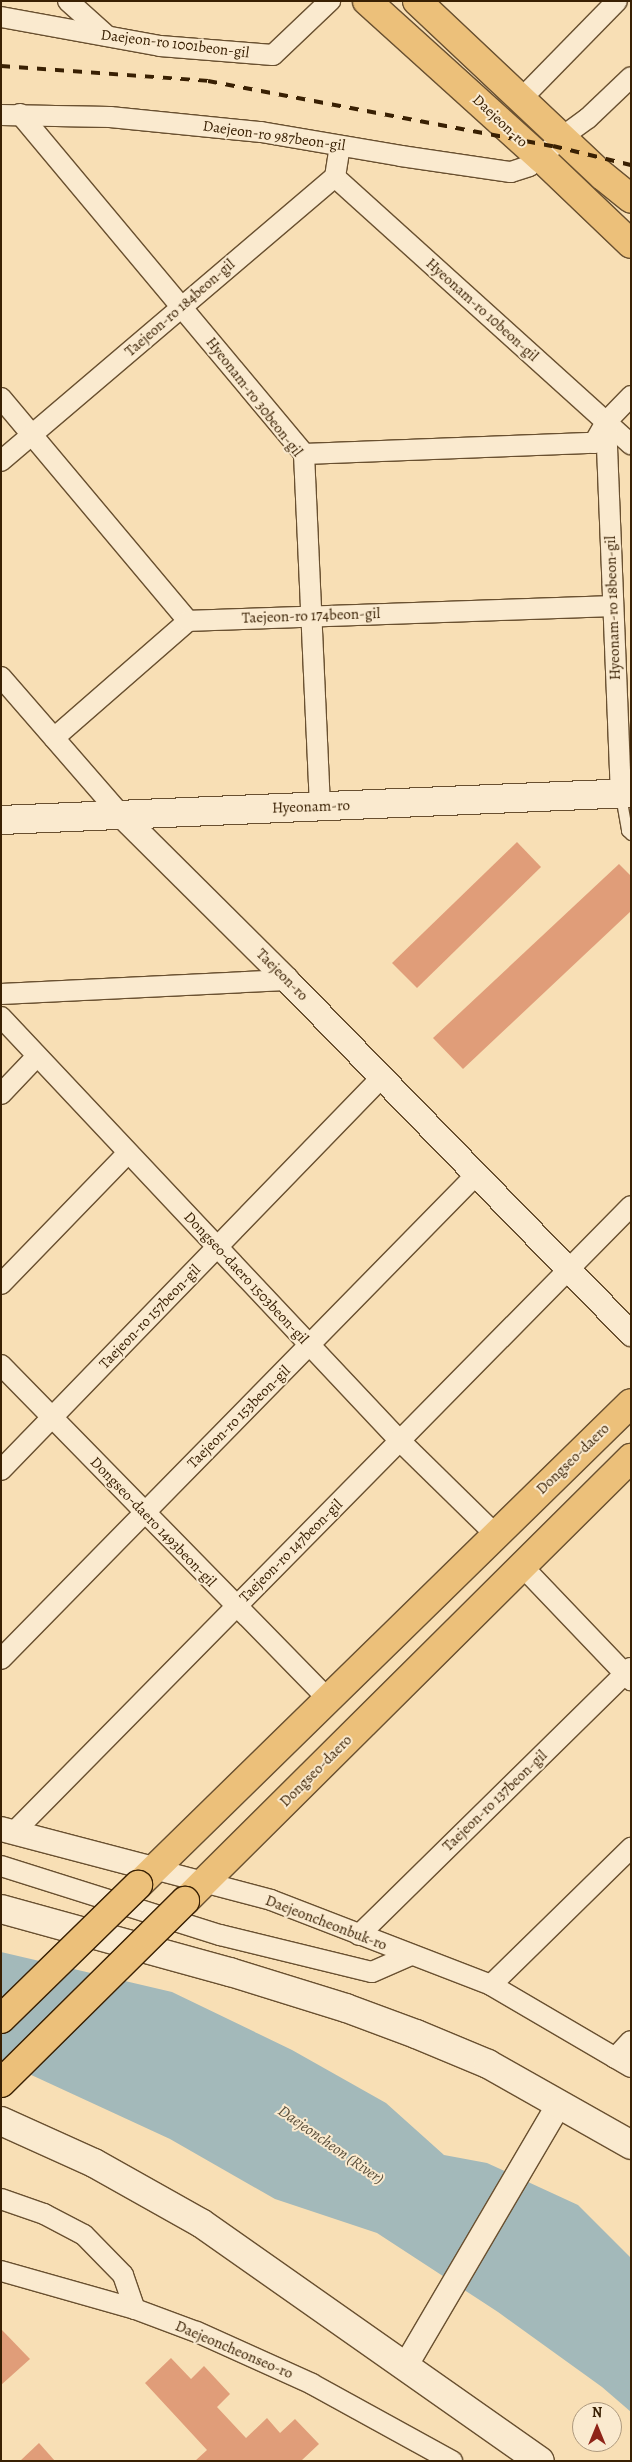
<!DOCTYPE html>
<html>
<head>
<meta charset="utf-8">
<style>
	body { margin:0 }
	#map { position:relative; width:632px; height:2462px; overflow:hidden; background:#f8dfb5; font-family:Alegreya,serif }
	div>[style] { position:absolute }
	.water>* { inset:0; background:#a3b9ba }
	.building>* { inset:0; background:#e09d79 }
	.roads { filter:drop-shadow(1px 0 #695030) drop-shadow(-1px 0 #695030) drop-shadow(0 1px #695030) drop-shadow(0 -1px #695030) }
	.service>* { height:10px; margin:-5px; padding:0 5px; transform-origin:5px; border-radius:5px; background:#faeacf }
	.minor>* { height:20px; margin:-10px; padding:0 10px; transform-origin:10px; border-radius:10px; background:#faeacf }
	.tertiary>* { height:24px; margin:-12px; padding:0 12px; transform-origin:12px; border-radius:12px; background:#faeacf }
	.secondary>* { height:28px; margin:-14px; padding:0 14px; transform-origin:14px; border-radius:14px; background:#faeacf }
	.primary>* { height:28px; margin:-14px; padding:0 14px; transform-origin:14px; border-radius:14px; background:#ecc07a }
	.rail>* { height:4px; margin-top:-2px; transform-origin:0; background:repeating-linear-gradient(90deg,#392003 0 9px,transparent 0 18px) }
	.bridges { filter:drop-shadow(1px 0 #392003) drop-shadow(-1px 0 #392003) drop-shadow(0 1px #392003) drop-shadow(0 -1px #392003) }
	.primary-bridge>* { height:28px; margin:-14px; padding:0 14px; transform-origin:14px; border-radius:14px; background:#ecc07a }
	span { translate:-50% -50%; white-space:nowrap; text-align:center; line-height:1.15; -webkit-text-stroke:4px #faeacf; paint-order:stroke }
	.street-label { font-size:15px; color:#392003 }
	.water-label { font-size:16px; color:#594e3a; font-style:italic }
	.frame { position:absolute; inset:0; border:2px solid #392003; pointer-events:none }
	.north { position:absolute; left:572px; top:2402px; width:50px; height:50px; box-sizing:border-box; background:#faeacf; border:1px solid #ad997d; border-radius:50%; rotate:0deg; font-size:14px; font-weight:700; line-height:20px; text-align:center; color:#392003 }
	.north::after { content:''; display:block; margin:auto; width:18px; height:22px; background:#8f2418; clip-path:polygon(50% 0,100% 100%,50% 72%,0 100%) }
</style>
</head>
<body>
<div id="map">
	<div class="water">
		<div style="clip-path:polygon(1px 1952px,172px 1992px,292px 2050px,386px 2103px,444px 2155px,487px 2163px,578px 2205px,631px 2258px,631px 2412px,602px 2387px,498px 2312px,377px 2233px,275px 2199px,170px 2139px,1px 2061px)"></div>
	</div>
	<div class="building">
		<div style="clip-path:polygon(517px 842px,541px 867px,417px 988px,392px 963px)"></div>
		<div style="clip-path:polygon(619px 864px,631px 876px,631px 911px,463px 1069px,433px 1038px)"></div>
		<div style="clip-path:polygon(1px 2329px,30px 2359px,1px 2385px)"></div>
		<div style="clip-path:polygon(171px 2358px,191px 2379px,204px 2366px,230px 2394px,217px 2407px,246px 2438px,267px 2418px,280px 2433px,295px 2419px,319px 2444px,301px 2461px,195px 2461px,207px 2450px,145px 2383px)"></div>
		<div style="clip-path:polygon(39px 2443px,55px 2461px,20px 2461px)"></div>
	</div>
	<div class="roads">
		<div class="service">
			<div style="left:621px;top:796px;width:36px;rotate:80deg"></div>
			<div style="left:627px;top:831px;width:6px;rotate:45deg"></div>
		</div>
		<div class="minor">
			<div style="left:68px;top:1px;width:52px;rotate:41.9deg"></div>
			<div style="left:1px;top:17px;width:162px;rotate:10.3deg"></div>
			<div style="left:160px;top:46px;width:113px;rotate:4.6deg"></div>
			<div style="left:273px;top:55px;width:79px;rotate:-43.5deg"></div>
			<div style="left:521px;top:99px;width:137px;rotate:-45.6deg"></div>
			<div style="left:20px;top:114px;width:443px;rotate:50.1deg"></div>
			<div style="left:304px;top:454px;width:353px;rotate:87.4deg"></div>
			<div style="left:1px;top:115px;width:109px;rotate:1.1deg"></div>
			<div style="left:110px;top:117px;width:152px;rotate:5.7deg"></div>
			<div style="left:261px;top:132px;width:142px;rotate:9.7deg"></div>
			<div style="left:401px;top:156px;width:111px;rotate:8.3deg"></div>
			<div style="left:511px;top:172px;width:19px;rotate:-18deg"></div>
			<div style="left:529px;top:166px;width:14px;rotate:-34deg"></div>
			<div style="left:541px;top:158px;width:30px;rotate:-45deg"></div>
			<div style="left:562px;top:137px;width:32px;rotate:-36deg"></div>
			<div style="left:588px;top:118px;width:59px;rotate:-43.6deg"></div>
			<div style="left:335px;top:177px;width:399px;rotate:42.1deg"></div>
			<div style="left:1px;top:398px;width:291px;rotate:50deg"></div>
			<div style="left:606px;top:422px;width:372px;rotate:87.7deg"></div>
			<div style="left:304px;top:454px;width:290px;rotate:-2.2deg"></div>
			<div style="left:594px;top:443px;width:24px;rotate:-60deg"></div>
			<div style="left:606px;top:422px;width:36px;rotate:-46deg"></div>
			<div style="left:1px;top:461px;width:438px;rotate:-40.4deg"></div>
			<div style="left:335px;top:177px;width:31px;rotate:-81deg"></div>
			<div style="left:1px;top:677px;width:181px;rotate:49deg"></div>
			<div style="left:54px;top:738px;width:178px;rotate:-41.1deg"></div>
			<div style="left:188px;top:621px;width:424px;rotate:-2deg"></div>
			<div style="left:1px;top:994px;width:286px;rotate:-2.8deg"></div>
			<div style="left:1px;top:1017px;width:581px;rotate:46.74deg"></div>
			<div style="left:399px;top:1440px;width:136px;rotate:44.4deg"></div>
			<div style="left:1px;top:1094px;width:52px;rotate:-46.5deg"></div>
			<div style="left:1px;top:1284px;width:182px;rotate:-45.9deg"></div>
			<div style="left:1px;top:1365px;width:467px;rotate:45.6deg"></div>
			<div style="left:1px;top:1470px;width:547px;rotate:-45.89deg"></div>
			<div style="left:522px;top:1566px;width:158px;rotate:46.3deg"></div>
			<div style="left:1px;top:1659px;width:678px;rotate:-45.54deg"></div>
			<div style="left:13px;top:1833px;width:880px;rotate:-45.41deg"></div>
			<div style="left:1px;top:1866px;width:230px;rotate:17.5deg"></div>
			<div style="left:220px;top:1935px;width:156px;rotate:13.7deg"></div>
			<div style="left:372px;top:1972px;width:43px;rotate:-23.6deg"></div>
			<div style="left:154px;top:1869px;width:121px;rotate:14.8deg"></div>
			<div style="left:271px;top:1900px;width:236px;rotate:21.1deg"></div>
			<div style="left:491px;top:1985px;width:162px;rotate:30.4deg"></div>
			<div style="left:359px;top:1935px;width:381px;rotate:-44.5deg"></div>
			<div style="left:491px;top:1985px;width:196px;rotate:-44.4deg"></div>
			<div style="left:615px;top:2058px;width:23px;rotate:-47deg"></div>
			<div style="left:1px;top:2199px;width:46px;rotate:19.2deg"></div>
			<div style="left:44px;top:2214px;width:45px;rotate:27.7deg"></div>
			<div style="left:84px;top:2235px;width:56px;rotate:45.7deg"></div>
			<div style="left:123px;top:2275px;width:36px;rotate:71deg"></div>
			<div style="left:1px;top:2271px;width:139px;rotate:15.8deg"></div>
			<div style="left:135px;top:2309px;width:66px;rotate:20.4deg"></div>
			<div style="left:197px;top:2332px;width:126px;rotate:24.3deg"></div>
			<div style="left:312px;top:2384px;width:160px;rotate:28.8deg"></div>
		</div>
		<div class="tertiary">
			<div style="left:120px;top:814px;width:235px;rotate:44.8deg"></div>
			<div style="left:287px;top:980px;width:494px;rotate:45.8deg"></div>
			<div style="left:1px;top:1829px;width:158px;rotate:14.7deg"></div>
			<div style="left:406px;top:2365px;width:303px;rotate:-59.6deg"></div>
		</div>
		<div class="secondary">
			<div style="left:1px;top:820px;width:631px;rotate:-2.45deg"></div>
			<div style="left:1px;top:1909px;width:238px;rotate:15.4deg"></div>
			<div style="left:230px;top:1972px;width:121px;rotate:17.2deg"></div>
			<div style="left:346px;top:2008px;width:75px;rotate:20.4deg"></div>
			<div style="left:416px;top:2034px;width:78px;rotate:22.6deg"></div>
			<div style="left:488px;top:2064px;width:164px;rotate:29.5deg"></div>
			<div style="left:1px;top:2121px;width:102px;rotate:24.3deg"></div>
			<div style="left:94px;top:2163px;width:123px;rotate:29.3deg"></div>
			<div style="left:201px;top:2223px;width:414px;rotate:35.1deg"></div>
		</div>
		<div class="primary">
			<div style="left:367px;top:1px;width:234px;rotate:42.1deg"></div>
			<div style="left:541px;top:158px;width:124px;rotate:43.7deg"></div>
			<div style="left:417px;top:1px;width:255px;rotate:43.3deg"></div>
			<div style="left:603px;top:176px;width:36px;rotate:39deg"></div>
			<div style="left:138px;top:1885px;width:689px;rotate:-44.35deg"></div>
			<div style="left:185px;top:1901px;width:629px;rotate:-44.81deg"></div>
		</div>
	</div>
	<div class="rail">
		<div style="left:1px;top:66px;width:208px;rotate:4.1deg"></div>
		<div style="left:208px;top:81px;width:351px;rotate:10.7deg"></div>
		<div style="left:553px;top:146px;width:80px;rotate:13.7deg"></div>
	</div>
	<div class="bridges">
		<div class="primary-bridge">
			<div style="left:1px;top:2019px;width:192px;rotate:-44.4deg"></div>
			<div style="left:1px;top:2083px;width:259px;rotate:-44.7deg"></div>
		</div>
	</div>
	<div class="street-label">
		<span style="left:175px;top:44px;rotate:7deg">Daejeon-ro 1001beon-gil</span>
		<span style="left:500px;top:121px;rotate:43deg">Daejeon-ro</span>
		<span style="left:274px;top:136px;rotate:8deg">Daejeon-ro 987beon-gil</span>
		<span style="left:180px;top:308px;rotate:-41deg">Taejeon-ro 184beon-gil</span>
		<span style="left:482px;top:310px;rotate:42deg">Hyeonam-ro 10beon-gil</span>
		<span style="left:254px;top:397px;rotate:52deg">Hyeonam-ro 30beon-gil</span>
		<span style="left:613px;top:608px;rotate:-92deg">Hyeonam-ro 18beon-gil</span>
		<span style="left:311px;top:616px;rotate:-2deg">Taejeon-ro 174beon-gil</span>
		<span style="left:311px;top:807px;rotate:-2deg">Hyeonam-ro</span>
		<span style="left:282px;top:975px;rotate:45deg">Taejeon-ro</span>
		<span style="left:246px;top:1278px;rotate:47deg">Dongseo-daero 1503beon-gil</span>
		<span style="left:150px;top:1317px;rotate:-46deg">Taejeon-ro 157beon-gil</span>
		<span style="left:239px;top:1417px;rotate:-45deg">Taejeon-ro 153beon-gil</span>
		<span style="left:573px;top:1459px;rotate:-44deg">Dongseo-daero</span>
		<span style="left:153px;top:1522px;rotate:46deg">Dongseo-daero 1493beon-gil</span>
		<span style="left:291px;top:1551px;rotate:-45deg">Taejeon-ro 147beon-gil</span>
		<span style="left:316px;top:1771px;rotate:-45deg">Dongseo-daero</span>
		<span style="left:495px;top:1801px;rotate:-44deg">Taejeon-ro 137beon-gil</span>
		<span style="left:326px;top:1923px;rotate:21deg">Daejeoncheonbuk-ro</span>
		<span style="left:234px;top:2350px;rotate:23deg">Daejeoncheonseo-ro</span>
	</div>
	<div class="water-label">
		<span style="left:331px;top:2145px;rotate:35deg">Daejeoncheon (River)</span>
	</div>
	<div class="frame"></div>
	<div class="north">N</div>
</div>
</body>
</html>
